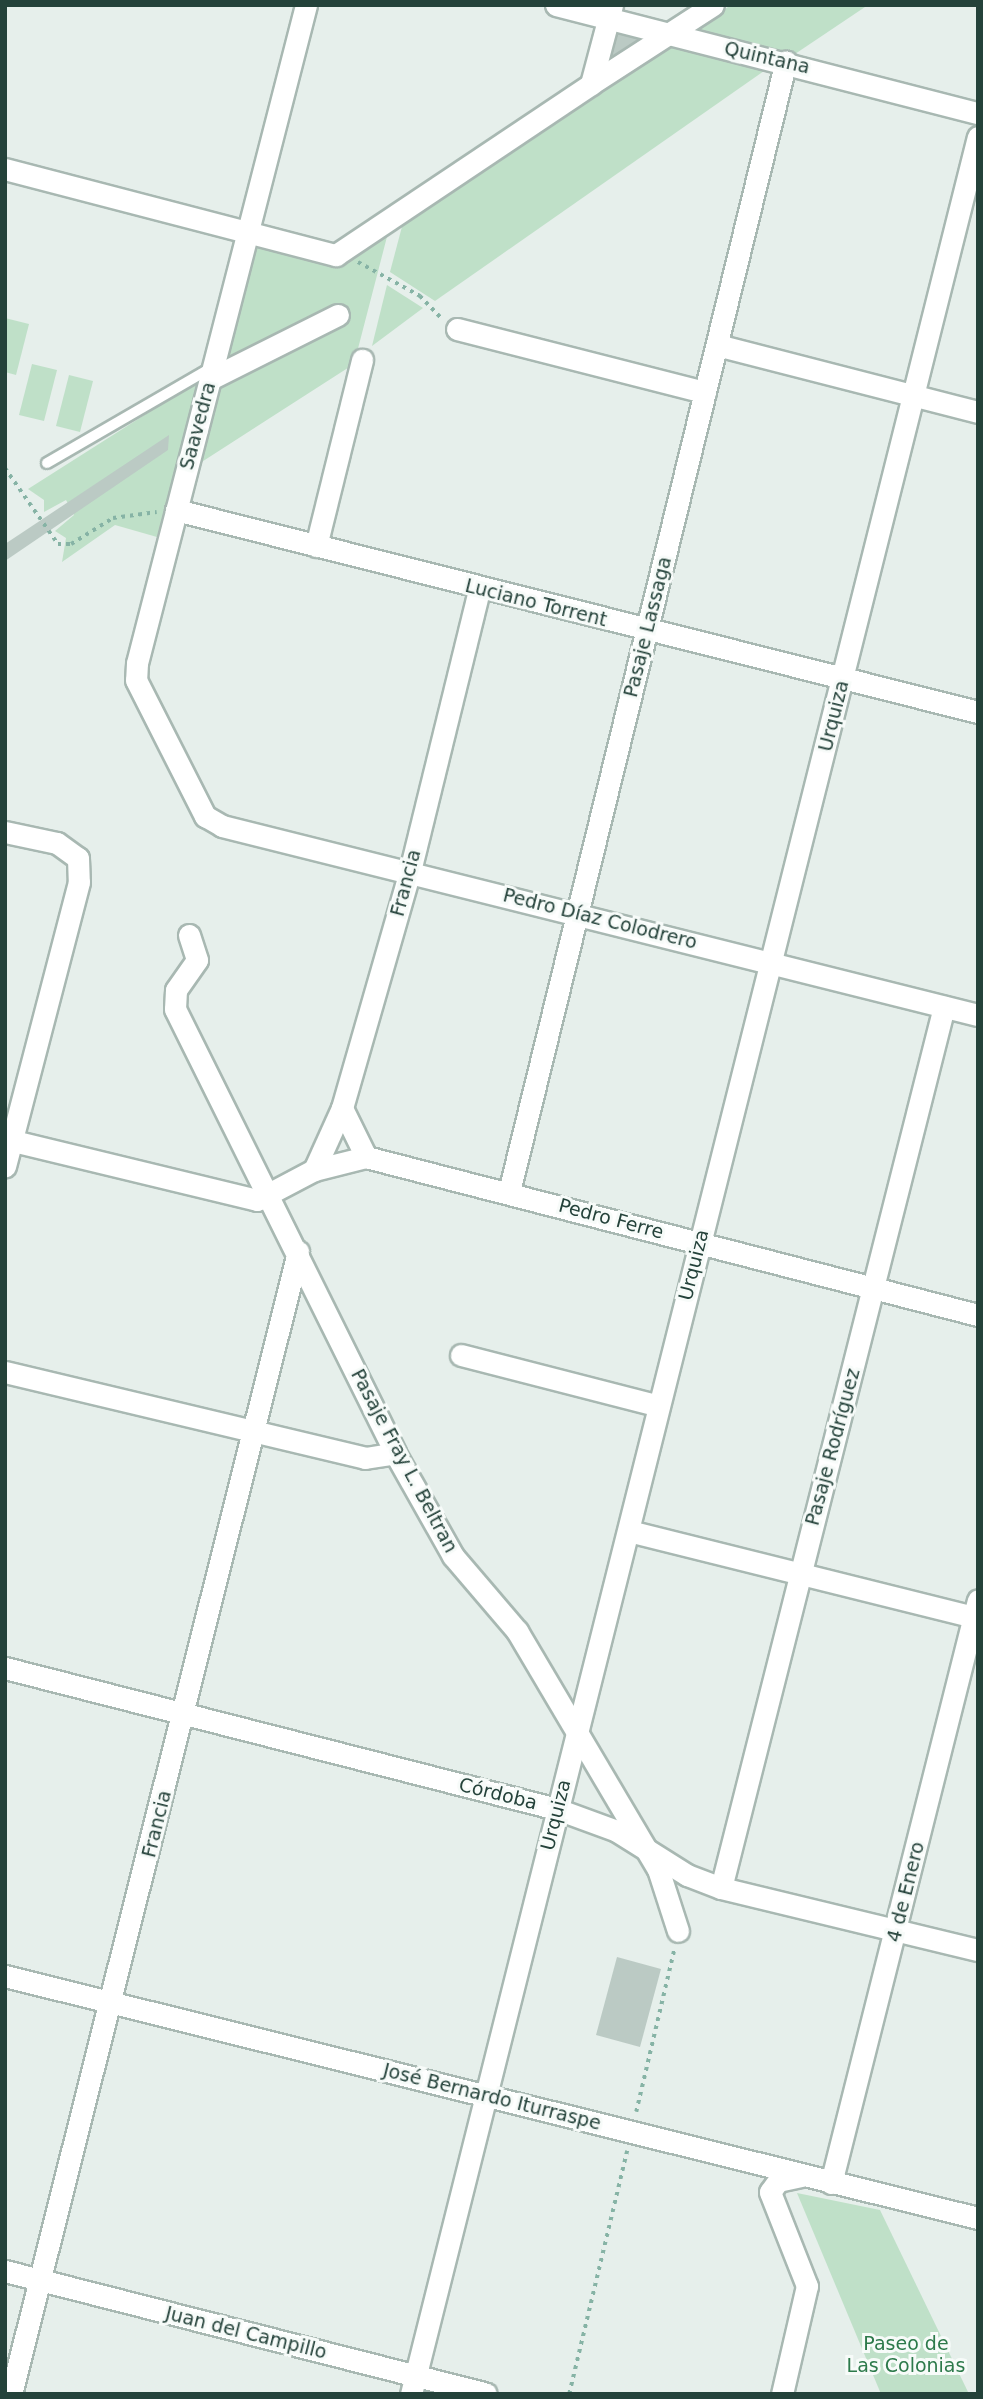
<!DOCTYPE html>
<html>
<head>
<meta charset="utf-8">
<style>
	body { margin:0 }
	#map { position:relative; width:983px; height:2399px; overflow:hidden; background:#e6efeb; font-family:"DejaVu Sans",sans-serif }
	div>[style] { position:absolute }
	.green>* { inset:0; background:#bfe0c8 }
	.building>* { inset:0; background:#bbcac4 }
	.path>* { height:3.5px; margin-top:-1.75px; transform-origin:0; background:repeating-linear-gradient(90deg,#86b3a5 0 3.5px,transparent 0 8.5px) }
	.roads { filter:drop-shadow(2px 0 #a8b8b2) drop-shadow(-2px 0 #a8b8b2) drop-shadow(0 2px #a8b8b2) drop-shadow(0 -2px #a8b8b2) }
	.service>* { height:10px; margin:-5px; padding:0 5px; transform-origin:5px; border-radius:5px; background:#fff }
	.minor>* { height:21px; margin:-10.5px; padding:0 10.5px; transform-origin:10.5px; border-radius:10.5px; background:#fff }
	.tertiary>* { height:21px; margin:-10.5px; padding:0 10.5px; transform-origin:10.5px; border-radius:10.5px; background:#fff }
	span { translate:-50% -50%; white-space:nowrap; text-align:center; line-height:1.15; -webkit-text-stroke:6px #f7fbf9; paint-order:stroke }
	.street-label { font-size:19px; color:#24423a }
	.park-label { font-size:19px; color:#2d7a4b }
	.frame { position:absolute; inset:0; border:7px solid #24423a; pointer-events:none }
</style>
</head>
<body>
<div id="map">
	<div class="green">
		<div style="clip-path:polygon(731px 5px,868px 5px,795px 54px,693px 30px)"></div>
		<div style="clip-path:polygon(671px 45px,767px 69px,435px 301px,390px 272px,404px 219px)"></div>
		<div style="clip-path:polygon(389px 229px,354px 364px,197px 465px,254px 244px,337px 265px)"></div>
		<div style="clip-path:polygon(387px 285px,423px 308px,372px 346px)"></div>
		<div style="clip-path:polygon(5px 318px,29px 324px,16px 375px,5px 372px)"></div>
		<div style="clip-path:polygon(32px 364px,57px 370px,44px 421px,19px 415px)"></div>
		<div style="clip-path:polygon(69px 375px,93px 381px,80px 432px,56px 426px)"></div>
		<div style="clip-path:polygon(198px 381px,157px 537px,115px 525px,62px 562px,66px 538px,55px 531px,74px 515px,66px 500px,44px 512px,44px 500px,28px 489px)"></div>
		<div style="clip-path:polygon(797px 2193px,880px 2210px,969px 2394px,881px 2394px)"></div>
	</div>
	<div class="building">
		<div style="clip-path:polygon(616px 29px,650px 38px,607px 63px)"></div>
		<div style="clip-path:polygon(169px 435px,168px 450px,5px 561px,5px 544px)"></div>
		<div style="clip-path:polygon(617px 1957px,661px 1969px,640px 2047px,596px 2035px)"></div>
	</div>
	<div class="path">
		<div style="left:358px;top:262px;width:71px;rotate:28.7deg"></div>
		<div style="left:420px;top:296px;width:30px;rotate:46deg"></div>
		<div style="left:5px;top:468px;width:93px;rotate:55.1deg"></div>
		<div style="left:58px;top:544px;width:13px"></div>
		<div style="left:71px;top:544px;width:49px;rotate:-31.8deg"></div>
		<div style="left:113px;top:518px;width:44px;rotate:-7.8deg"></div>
		<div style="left:636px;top:2112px;width:166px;rotate:-76.8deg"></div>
		<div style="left:569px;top:2394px;width:250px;rotate:-76.6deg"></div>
	</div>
	<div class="roads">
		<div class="service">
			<div style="left:47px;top:463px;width:190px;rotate:-30.1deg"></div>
		</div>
		<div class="minor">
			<div style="left:306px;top:5px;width:679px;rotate:104.4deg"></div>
			<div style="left:137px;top:663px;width:17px;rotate:93deg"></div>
			<div style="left:136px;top:680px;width:153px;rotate:63.1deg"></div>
			<div style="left:205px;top:816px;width:20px;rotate:30deg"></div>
			<div style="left:222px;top:826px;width:779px;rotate:14.04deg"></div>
			<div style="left:556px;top:5px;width:436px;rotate:14.4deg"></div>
			<div style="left:591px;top:84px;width:145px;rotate:-32.9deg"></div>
			<div style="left:5px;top:169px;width:342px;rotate:14.6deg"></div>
			<div style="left:336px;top:255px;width:307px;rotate:-33.8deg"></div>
			<div style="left:591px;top:84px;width:82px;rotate:-75.1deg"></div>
			<div style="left:457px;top:329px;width:256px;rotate:14.3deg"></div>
			<div style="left:717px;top:345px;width:269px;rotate:14.4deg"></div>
			<div style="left:210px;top:379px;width:143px;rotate:-26.6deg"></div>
			<div style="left:176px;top:510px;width:827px;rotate:14.14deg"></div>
			<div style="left:316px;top:546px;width:192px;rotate:-76.1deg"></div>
			<div style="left:5px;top:832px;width:53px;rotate:11.9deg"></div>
			<div style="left:57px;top:843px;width:26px;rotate:36deg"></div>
			<div style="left:78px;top:858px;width:24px;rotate:88deg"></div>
			<div style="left:79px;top:882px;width:294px;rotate:104.6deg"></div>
			<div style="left:189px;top:935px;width:26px;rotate:72deg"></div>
			<div style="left:197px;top:960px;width:37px;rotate:125deg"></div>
			<div style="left:176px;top:990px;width:19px;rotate:93deg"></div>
			<div style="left:175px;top:1009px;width:496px;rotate:63.6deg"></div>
			<div style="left:395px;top:1453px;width:118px;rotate:60.6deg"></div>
			<div style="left:453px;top:1556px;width:99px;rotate:49.5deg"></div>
			<div style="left:517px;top:1631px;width:277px;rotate:59.4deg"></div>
			<div style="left:658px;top:1869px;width:65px;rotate:72.1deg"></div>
			<div style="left:342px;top:1108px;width:55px;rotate:63.9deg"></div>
			<div style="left:5px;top:1139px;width:259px;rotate:13.6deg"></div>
			<div style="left:257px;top:1200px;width:64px;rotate:-27.8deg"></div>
			<div style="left:314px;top:1170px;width:54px;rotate:-14deg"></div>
			<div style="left:366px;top:1157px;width:632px;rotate:14.48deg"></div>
			<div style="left:314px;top:1170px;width:68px;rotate:-65.7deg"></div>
			<div style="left:342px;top:1108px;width:247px;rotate:-74deg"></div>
			<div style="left:410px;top:871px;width:289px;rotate:-76.2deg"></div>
			<div style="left:509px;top:1192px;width:1164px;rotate:-76.24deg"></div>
			<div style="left:461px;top:1355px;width:204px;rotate:14.4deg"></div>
			<div style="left:5px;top:1372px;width:370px;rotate:13.4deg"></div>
			<div style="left:365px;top:1458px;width:30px;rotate:-9deg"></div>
			<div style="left:629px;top:1531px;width:360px;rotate:14deg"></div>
			<div style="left:5px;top:1668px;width:570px;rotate:14.33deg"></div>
			<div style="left:557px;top:1809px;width:64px;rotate:20.1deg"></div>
			<div style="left:617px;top:1831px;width:83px;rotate:32.2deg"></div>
			<div style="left:687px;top:1875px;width:36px;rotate:21deg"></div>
			<div style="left:721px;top:1888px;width:264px;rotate:13.6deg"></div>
			<div style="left:721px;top:1888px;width:909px;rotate:-75.8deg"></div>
			<div style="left:831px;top:2183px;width:601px;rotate:-75.85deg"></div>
			<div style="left:11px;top:2394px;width:1178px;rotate:-75.89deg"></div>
			<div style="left:411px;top:2394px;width:2327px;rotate:-75.9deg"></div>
			<div style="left:782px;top:2394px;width:111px;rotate:-77deg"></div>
			<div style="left:807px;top:2286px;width:101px;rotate:-111.5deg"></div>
			<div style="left:770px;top:2192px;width:14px;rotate:-54deg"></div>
			<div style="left:778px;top:2181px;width:25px;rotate:-12deg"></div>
		</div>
		<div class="tertiary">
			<div style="left:5px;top:1976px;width:1003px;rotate:13.97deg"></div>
			<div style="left:5px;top:2271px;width:496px;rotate:14.3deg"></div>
		</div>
	</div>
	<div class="street-label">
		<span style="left:767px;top:58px;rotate:13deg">Quintana</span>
		<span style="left:198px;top:426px;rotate:-75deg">Saavedra</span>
		<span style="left:536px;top:603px;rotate:14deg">Luciano Torrent</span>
		<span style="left:648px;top:627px;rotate:-76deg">Pasaje Lassaga</span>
		<span style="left:834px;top:716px;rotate:-76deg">Urquiza</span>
		<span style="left:406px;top:883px;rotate:-75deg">Francia</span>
		<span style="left:600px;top:919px;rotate:14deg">Pedro Díaz Colodrero</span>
		<span style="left:611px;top:1219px;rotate:15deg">Pedro Ferre</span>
		<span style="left:694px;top:1265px;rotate:-76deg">Urquiza</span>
		<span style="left:833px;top:1447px;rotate:-75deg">Pasaje Rodríguez</span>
		<span style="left:404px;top:1461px;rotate:62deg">Pasaje Fray L. Beltran</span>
		<span style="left:498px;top:1794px;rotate:14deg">Córdoba</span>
		<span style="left:556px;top:1815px;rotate:-76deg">Urquiza</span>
		<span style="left:157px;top:1824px;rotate:-76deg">Francia</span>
		<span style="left:906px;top:1892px;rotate:-76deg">4 de Enero</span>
		<span style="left:492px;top:2097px;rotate:14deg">José Bernardo Iturraspe</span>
		<span style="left:246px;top:2333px;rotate:14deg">Juan del Campillo</span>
	</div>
	<div class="park-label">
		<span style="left:906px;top:2355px">Paseo de<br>Las Colonias</span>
	</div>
	<div class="frame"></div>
</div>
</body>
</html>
